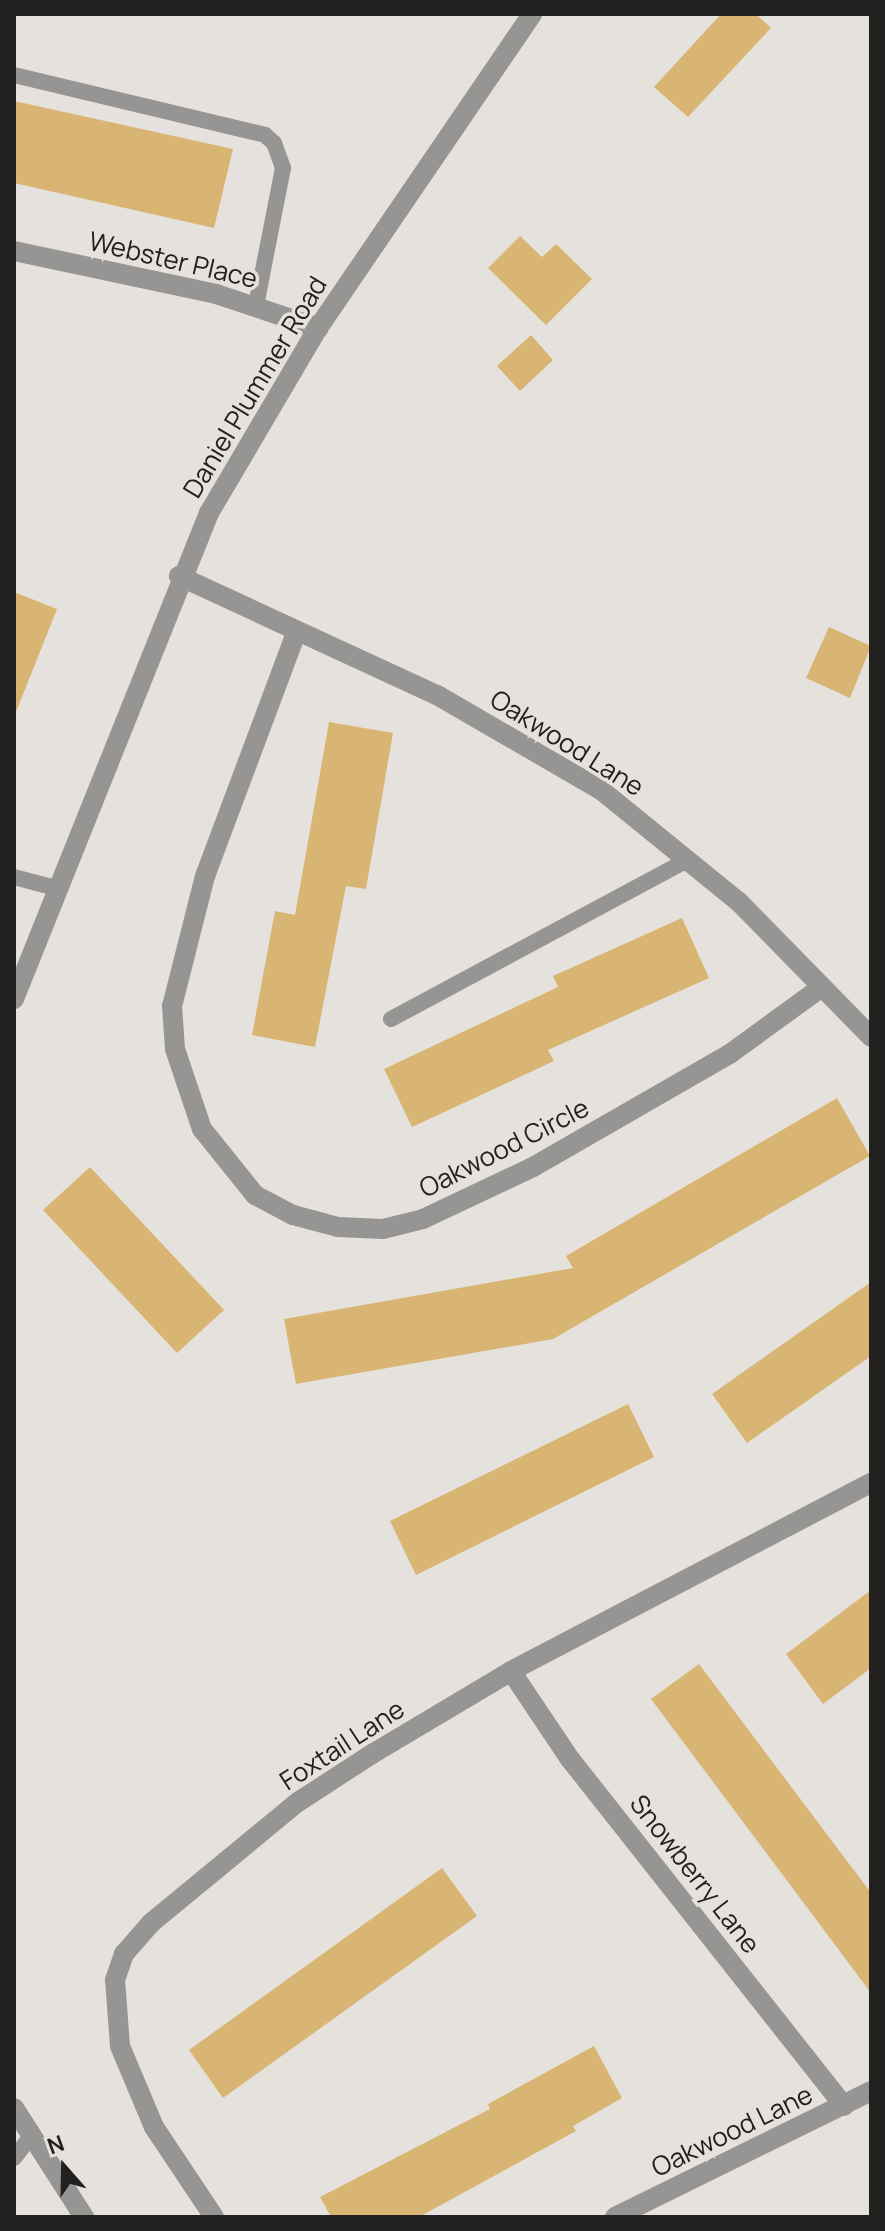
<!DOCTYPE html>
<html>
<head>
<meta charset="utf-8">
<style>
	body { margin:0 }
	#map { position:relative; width:885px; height:2231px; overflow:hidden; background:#e5e2dd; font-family:Manrope,sans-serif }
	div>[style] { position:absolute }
	.building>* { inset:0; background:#d9b573 }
	.service>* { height:16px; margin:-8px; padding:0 8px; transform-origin:8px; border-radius:8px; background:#979494 }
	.minor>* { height:20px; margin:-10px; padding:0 10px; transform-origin:10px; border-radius:10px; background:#979494 }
	.tertiary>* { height:20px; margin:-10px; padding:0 10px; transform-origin:10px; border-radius:10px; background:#979494 }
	span { translate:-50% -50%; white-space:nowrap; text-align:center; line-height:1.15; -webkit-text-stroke:7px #e5e2dd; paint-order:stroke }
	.street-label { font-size:26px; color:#22211f }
	.frame { position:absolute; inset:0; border:16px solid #22211f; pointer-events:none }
	.north { position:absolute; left:24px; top:2127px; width:80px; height:80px; -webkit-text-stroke:6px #e5e2dd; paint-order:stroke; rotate:340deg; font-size:22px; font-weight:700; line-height:32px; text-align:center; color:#22211f }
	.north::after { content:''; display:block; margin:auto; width:28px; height:36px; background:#22211f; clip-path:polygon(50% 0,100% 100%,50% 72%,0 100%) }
</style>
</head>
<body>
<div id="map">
	<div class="building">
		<div style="clip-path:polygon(721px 14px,756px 14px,771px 28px,688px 117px,654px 87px)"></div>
		<div style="clip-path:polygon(14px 101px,233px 149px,214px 228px,14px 183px)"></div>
		<div style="clip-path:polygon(520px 236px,542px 257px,556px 244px,592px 279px,546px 325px,488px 268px)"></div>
		<div style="clip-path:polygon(531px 335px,553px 360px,520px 391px,497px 366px)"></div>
		<div style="clip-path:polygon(14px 592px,57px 609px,16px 712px,14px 712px)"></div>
		<div style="clip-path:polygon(829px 627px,871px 646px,850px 698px,806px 678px)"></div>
		<div style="clip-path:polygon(329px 722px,393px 733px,366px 889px,346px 886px,315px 1047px,252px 1035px,275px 911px,295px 915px)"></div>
		<div style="clip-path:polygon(682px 918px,709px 978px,548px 1050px,554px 1061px,412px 1127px,384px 1069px,558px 987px,553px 976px)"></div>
		<div style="clip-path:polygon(837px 1098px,870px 1156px,553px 1339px,296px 1384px,284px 1319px,573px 1268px,566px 1256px)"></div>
		<div style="clip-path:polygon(90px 1167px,224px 1310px,177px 1353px,43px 1210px)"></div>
		<div style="clip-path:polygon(871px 1282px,871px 1356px,747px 1443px,712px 1394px)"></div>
		<div style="clip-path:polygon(628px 1404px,654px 1457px,416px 1575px,390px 1521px)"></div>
		<div style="clip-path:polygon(871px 1590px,871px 1668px,823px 1704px,786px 1654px)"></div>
		<div style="clip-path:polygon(699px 1664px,871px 1893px,871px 1993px,651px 1699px)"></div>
		<div style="clip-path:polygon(442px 1868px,477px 1916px,223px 2098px,189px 2050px)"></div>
		<div style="clip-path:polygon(594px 2046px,622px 2098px,573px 2126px,576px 2131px,419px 2217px,331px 2217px,320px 2197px,490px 2109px,488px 2104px)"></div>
	</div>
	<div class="service">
		<div style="left:14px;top:75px;width:258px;rotate:13.4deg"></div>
		<div style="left:265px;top:135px;width:12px;rotate:42deg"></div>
		<div style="left:274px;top:143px;width:27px;rotate:70deg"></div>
		<div style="left:283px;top:168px;width:140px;rotate:101.1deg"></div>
		<div style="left:14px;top:877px;width:43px;rotate:14.7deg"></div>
		<div style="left:391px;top:1019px;width:338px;rotate:-28.2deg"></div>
		<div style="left:14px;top:2158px;width:28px;rotate:-52deg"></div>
	</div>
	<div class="minor">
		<div style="left:14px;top:251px;width:207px;rotate:12deg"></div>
		<div style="left:216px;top:294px;width:108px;rotate:18.4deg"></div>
		<div style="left:179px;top:576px;width:284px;rotate:24.8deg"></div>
		<div style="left:437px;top:695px;width:190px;rotate:30.1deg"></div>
		<div style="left:601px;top:790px;width:178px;rotate:39.1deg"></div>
		<div style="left:739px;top:902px;width:189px;rotate:45.6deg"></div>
		<div style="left:296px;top:633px;width:259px;rotate:110.5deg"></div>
		<div style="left:205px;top:876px;width:134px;rotate:104.2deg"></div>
		<div style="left:172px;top:1006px;width:43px;rotate:86deg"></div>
		<div style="left:175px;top:1049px;width:84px;rotate:71.4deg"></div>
		<div style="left:202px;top:1129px;width:85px;rotate:51.2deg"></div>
		<div style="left:255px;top:1195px;width:43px;rotate:27.8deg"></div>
		<div style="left:293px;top:1215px;width:47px;rotate:14.9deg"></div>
		<div style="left:338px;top:1227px;width:45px;rotate:2.5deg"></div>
		<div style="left:383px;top:1229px;width:41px;rotate:-14deg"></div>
		<div style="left:423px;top:1219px;width:122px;rotate:-25.3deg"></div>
		<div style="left:533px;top:1167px;width:228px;rotate:-29.9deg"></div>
		<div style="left:731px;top:1053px;width:112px;rotate:-36deg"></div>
		<div style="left:511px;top:1671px;width:106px;rotate:56.2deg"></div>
		<div style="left:570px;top:1759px;width:442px;rotate:51.7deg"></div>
		<div style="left:214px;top:2217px;width:108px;rotate:-123.7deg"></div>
		<div style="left:154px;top:2127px;width:88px;rotate:-112.8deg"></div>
		<div style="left:120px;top:2046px;width:66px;rotate:-94.3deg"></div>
		<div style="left:115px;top:1980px;width:28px;rotate:-71deg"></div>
		<div style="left:124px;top:1954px;width:41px;rotate:-48.9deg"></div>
		<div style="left:151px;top:1923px;width:190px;rotate:-39.5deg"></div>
		<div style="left:298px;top:1802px;width:88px;rotate:-33deg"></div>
		<div style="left:372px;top:1754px;width:162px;rotate:-30.8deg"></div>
		<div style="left:511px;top:1671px;width:406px;rotate:-27.6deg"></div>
		<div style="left:615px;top:2217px;width:285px;rotate:-26.2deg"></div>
	</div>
	<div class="tertiary">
		<div style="left:14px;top:999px;width:524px;rotate:-68.14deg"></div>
		<div style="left:209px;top:513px;width:215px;rotate:-59.5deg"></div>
		<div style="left:318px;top:328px;width:380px;rotate:-55.7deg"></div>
		<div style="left:14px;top:2108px;width:130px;rotate:57.3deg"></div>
	</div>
	<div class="street-label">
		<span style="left:173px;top:260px;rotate:13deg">Webster Place</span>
		<span style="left:255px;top:387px;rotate:-59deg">Daniel Plummer Road</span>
		<span style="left:567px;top:743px;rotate:32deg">Oakwood Lane</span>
		<span style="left:504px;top:1148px;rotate:-27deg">Oakwood Circle</span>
		<span style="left:342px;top:1745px;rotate:-33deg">Foxtail Lane</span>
		<span style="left:695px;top:1874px;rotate:52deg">Snowberry Lane</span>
		<span style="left:732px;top:2131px;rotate:-26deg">Oakwood Lane</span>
	</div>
	<div class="frame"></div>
	<div class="north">N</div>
</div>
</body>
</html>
